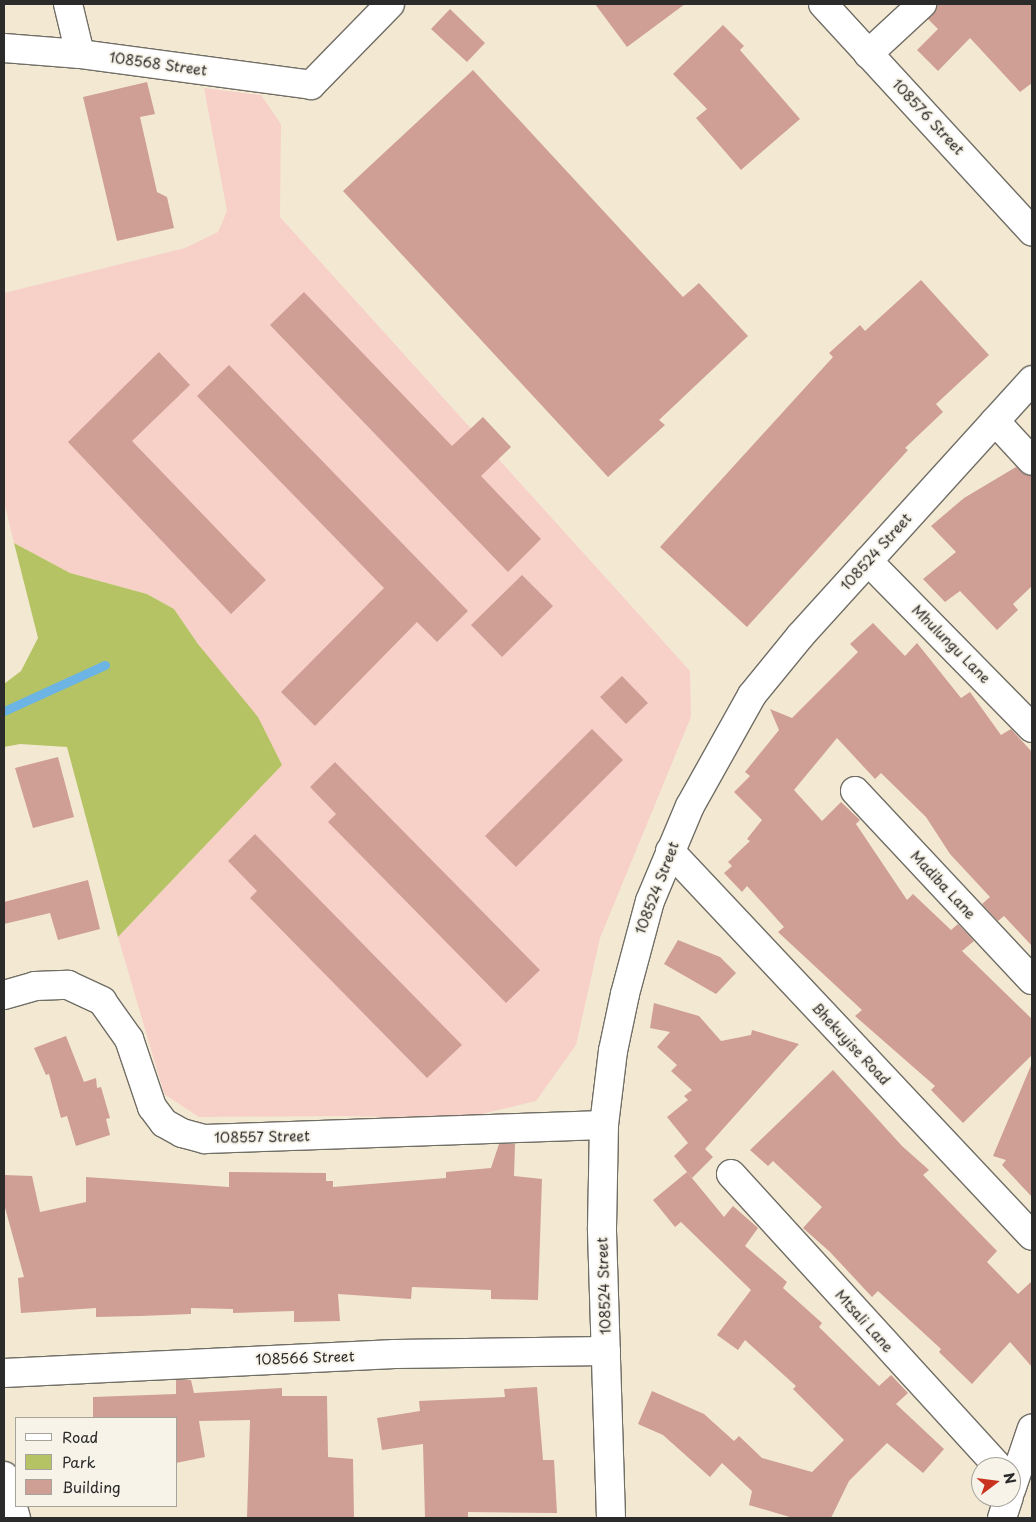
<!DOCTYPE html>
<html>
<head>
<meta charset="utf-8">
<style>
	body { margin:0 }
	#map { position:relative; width:1036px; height:1522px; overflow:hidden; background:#f3e9d3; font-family:"Playpen Sans",sans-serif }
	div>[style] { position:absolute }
	.built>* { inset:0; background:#f7d1c8 }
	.green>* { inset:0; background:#b6c365 }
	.stream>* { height:9px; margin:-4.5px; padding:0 4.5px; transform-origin:4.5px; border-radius:4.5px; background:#6bb4e3 }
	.building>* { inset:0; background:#cf9e95 }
	.roads { filter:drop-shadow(1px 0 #716e66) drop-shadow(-1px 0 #716e66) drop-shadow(0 1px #716e66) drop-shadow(0 -1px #716e66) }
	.minor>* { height:28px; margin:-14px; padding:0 14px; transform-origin:14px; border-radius:14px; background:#fff }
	span { translate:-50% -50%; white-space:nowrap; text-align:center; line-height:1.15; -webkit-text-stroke:4px #f7f3e8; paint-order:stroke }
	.street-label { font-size:14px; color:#2b2b2b }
	.frame { position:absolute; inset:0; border:5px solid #2b2b2b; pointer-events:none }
	.legend { position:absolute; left:15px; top:1417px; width:162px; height:90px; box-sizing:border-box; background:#f7f3e8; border:1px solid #a5a39c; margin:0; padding:6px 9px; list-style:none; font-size:15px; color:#2b2b2b }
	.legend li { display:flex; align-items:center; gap:10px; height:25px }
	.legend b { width:25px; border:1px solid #a5a39c }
	.north { position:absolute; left:971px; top:1457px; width:50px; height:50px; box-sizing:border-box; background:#f7f3e8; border:1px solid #a5a39c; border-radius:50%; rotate:75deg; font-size:14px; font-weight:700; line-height:20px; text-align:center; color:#2b2b2b }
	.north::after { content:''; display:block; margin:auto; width:18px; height:22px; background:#c8321e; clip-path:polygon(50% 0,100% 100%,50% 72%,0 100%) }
</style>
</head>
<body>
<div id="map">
	<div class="built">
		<div style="clip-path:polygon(204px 88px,261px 95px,281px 124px,280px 217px,690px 671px,691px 717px,600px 938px,576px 1045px,536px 1101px,461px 1119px,346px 1116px,199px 1117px,164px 1094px,118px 937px,282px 765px,174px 609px,147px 594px,70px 573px,14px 543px,4px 502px,4px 293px,185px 248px,218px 232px,227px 211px)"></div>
	</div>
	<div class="green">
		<div style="clip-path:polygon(14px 543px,70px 573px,147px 594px,174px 609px,198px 644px,258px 717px,282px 765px,118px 937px,67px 747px,20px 744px,4px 747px,4px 684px,21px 671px,38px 638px)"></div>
	</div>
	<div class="stream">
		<div style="left:4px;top:711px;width:111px;rotate:-24.5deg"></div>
	</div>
	<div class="building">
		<div style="clip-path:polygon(595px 4px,685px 4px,627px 47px)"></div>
		<div style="clip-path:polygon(937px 4px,1032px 4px,1032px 83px,1020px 92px,970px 38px,938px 71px,917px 50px,938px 29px,928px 19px)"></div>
		<div style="clip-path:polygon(450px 9px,485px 43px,467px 62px,431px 29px)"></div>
		<div style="clip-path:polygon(723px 25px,744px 46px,740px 50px,800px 119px,741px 170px,696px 118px,707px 109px,673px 74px)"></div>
		<div style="clip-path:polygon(473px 70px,683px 297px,699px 283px,748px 336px,659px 420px,665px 425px,608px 477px,343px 191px)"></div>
		<div style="clip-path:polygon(147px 82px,155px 114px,140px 117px,157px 192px,167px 197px,174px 228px,117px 241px,83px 97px)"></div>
		<div style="clip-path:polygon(921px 280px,989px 355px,936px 404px,943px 412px,905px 448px,908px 450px,747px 627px,660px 547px,833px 357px,829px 353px,860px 325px,865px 331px)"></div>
		<div style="clip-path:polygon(304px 292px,452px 446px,483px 417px,511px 447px,481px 476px,541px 539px,508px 572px,270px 325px)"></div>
		<div style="clip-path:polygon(159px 352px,190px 385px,132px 441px,266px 580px,231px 614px,68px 442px)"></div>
		<div style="clip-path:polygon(229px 365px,468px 611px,437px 642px,417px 622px,315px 726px,281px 692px,384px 588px,197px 396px)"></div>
		<div style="clip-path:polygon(1016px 467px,1032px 476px,1032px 586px,1013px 604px,1018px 610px,997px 630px,960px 591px,945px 602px,923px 579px,956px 552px,931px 526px,964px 498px)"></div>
		<div style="clip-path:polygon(522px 575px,553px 606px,502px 657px,471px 625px)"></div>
		<div style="clip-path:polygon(873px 623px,905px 656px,917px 643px,961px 698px,970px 692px,1001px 735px,1011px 729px,1032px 752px,1032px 946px,1004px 916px,998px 921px,982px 904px,990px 897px,950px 854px,926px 817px,881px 773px,875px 779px,837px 738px,794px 790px,822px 821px,841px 802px,860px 820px,856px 824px,907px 900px,913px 894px,951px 930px,958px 924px,974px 941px,962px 951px,1032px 1019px,1032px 1055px,963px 1123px,931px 1090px,935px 1086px,855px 1016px,862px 1010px,778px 932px,784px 927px,747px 886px,742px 892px,724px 873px,732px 866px,728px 862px,750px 841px,747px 839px,762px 820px,734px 792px,750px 776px,745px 772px,779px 730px,770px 709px,792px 718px,858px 652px,850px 644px)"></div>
		<div style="clip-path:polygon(622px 676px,648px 703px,626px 724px,600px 697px)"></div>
		<div style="clip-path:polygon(592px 729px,623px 760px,516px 867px,485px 836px)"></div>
		<div style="clip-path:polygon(58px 757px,74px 817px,33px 828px,15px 768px)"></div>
		<div style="clip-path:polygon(335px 762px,540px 970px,506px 1003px,328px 822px,336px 814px,310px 787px)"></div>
		<div style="clip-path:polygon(255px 834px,462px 1045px,427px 1078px,250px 898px,257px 891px,228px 861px)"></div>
		<div style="clip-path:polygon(88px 880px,100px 929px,58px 940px,50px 913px,4px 924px,4px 902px)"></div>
		<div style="clip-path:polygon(678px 940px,720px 957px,736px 973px,716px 994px,664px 964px)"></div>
		<div style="clip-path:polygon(654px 1003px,699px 1016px,721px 1041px,751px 1035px,752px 1030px,799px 1044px,705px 1149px,713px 1157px,692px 1178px,674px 1156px,688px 1143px,667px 1117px,688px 1100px,684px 1096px,692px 1090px,671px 1071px,677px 1065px,657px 1047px,670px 1032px,650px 1028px)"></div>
		<div style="clip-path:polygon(66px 1036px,84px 1082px,96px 1078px,97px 1088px,101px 1087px,110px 1118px,106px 1119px,110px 1135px,76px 1146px,67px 1116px,61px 1118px,49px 1074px,46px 1075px,34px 1048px)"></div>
		<div style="clip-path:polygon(1032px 1063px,1032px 1197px,1002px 1165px,1006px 1160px,993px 1156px)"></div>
		<div style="clip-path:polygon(833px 1070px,902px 1146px,929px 1170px,923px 1175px,997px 1251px,987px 1262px,1018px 1294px,1032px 1281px,1032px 1367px,1010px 1342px,972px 1384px,939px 1352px,941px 1349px,878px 1291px,872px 1297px,830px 1252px,803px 1228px,822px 1207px,773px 1161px,768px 1166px,750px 1150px)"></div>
		<div style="clip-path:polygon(499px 1144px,515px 1144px,514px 1176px,542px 1179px,538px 1300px,491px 1299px,491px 1290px,412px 1287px,411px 1299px,338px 1294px,340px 1321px,294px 1322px,294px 1311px,233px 1313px,233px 1309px,191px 1308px,191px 1314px,140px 1316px,96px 1317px,96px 1308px,21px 1313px,18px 1278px,24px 1277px,4px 1204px,4px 1175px,32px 1176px,40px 1212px,86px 1202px,86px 1177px,229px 1187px,229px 1172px,326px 1173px,326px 1181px,333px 1181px,333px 1187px,446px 1178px,446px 1172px,491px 1168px)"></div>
		<div style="clip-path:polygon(687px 1172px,724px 1217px,733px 1206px,758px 1228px,745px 1246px,787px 1282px,783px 1288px,822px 1323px,819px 1327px,879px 1386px,891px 1375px,908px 1393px,896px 1404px,944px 1449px,923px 1473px,887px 1443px,849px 1481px,831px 1518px,793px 1518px,749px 1505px,752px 1491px,722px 1463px,710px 1477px,663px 1435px,638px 1424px,652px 1391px,704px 1414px,734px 1441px,739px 1436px,762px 1458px,812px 1472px,844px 1440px,793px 1389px,796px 1386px,745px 1340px,738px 1350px,717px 1335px,751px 1290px,681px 1222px,675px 1227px,653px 1200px)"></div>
		<div style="clip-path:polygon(176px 1380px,191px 1380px,194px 1393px,282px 1388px,282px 1396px,327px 1396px,328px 1457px,353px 1459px,354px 1518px,247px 1518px,250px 1420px,199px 1421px,205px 1457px,176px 1463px,176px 1418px,93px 1418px,93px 1397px,176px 1394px)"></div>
		<div style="clip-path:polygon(537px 1387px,543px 1460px,554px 1460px,557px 1513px,468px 1512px,468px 1518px,425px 1518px,423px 1444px,382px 1450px,377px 1418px,420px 1411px,419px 1401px,505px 1397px,504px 1389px)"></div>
	</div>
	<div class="roads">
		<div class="minor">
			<div style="left:68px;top:4px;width:51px;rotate:76.5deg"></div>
			<div style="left:823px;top:4px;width:309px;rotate:47.4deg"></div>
			<div style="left:4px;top:48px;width:76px;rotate:4.5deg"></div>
			<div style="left:80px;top:54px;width:233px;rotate:7.6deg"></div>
			<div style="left:311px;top:85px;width:113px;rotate:-45.7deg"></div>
			<div style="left:868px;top:54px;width:74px;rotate:-42.8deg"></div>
			<div style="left:995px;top:421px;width:54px;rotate:47.2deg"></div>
			<div style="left:868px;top:561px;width:234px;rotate:45.5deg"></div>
			<div style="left:855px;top:791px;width:259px;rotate:46.9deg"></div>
			<div style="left:670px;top:851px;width:528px;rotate:46.76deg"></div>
			<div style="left:4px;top:995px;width:32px;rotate:-16deg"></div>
			<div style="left:35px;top:986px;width:33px;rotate:-2deg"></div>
			<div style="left:68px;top:985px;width:38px;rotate:25deg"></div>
			<div style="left:102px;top:1001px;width:47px;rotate:54.6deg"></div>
			<div style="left:129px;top:1039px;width:72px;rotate:71.3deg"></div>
			<div style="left:152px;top:1107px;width:20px;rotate:53deg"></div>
			<div style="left:164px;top:1123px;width:21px;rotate:29deg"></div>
			<div style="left:182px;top:1133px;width:24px;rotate:15deg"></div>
			<div style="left:205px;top:1139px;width:399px;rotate:-2deg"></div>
			<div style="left:731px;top:1174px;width:397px;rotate:47.6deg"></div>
			<div style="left:4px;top:1373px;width:391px;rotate:-2.8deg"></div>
			<div style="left:395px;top:1354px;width:211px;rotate:-0.8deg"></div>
			<div style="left:4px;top:1476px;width:44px;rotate:74.1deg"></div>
			<div style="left:1011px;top:1490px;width:65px;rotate:-71.3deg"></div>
			<div style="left:611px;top:1518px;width:290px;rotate:-91.8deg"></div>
			<div style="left:602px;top:1228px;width:103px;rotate:-88.9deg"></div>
			<div style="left:604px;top:1125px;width:75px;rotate:-83.1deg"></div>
			<div style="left:613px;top:1051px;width:58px;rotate:-78.1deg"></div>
			<div style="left:625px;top:994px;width:96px;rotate:-75deg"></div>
			<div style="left:650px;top:901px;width:103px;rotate:-67.2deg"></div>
			<div style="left:690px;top:806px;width:127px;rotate:-60.8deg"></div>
			<div style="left:752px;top:695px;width:77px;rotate:-50.8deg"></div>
			<div style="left:801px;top:635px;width:344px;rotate:-47.8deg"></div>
			<div style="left:1002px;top:1518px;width:22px;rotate:-72deg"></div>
		</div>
	</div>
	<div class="street-label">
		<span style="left:158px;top:64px;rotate:8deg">108568 Street</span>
		<span style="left:928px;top:117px;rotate:47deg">108576 Street</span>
		<span style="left:876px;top:552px;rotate:-48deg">108524 Street</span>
		<span style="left:951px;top:644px;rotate:45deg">Mhulungu Lane</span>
		<span style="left:943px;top:885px;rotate:47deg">Madiba Lane</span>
		<span style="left:657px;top:888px;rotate:-69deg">108524 Street</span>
		<span style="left:851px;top:1044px;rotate:47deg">Bhekuyise Road</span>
		<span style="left:262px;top:1137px;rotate:-1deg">108557 Street</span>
		<span style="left:604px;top:1286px;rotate:-92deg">108524 Street</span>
		<span style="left:864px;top:1321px;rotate:48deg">Mtsali Lane</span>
		<span style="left:305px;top:1358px;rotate:-2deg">108566 Street</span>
	</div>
	<div class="frame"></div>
	<ul class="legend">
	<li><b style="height:6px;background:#fff"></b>Road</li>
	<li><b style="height:14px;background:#b6c365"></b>Park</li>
	<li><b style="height:14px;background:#cf9e95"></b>Building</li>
	</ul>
	<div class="north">N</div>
</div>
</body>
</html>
